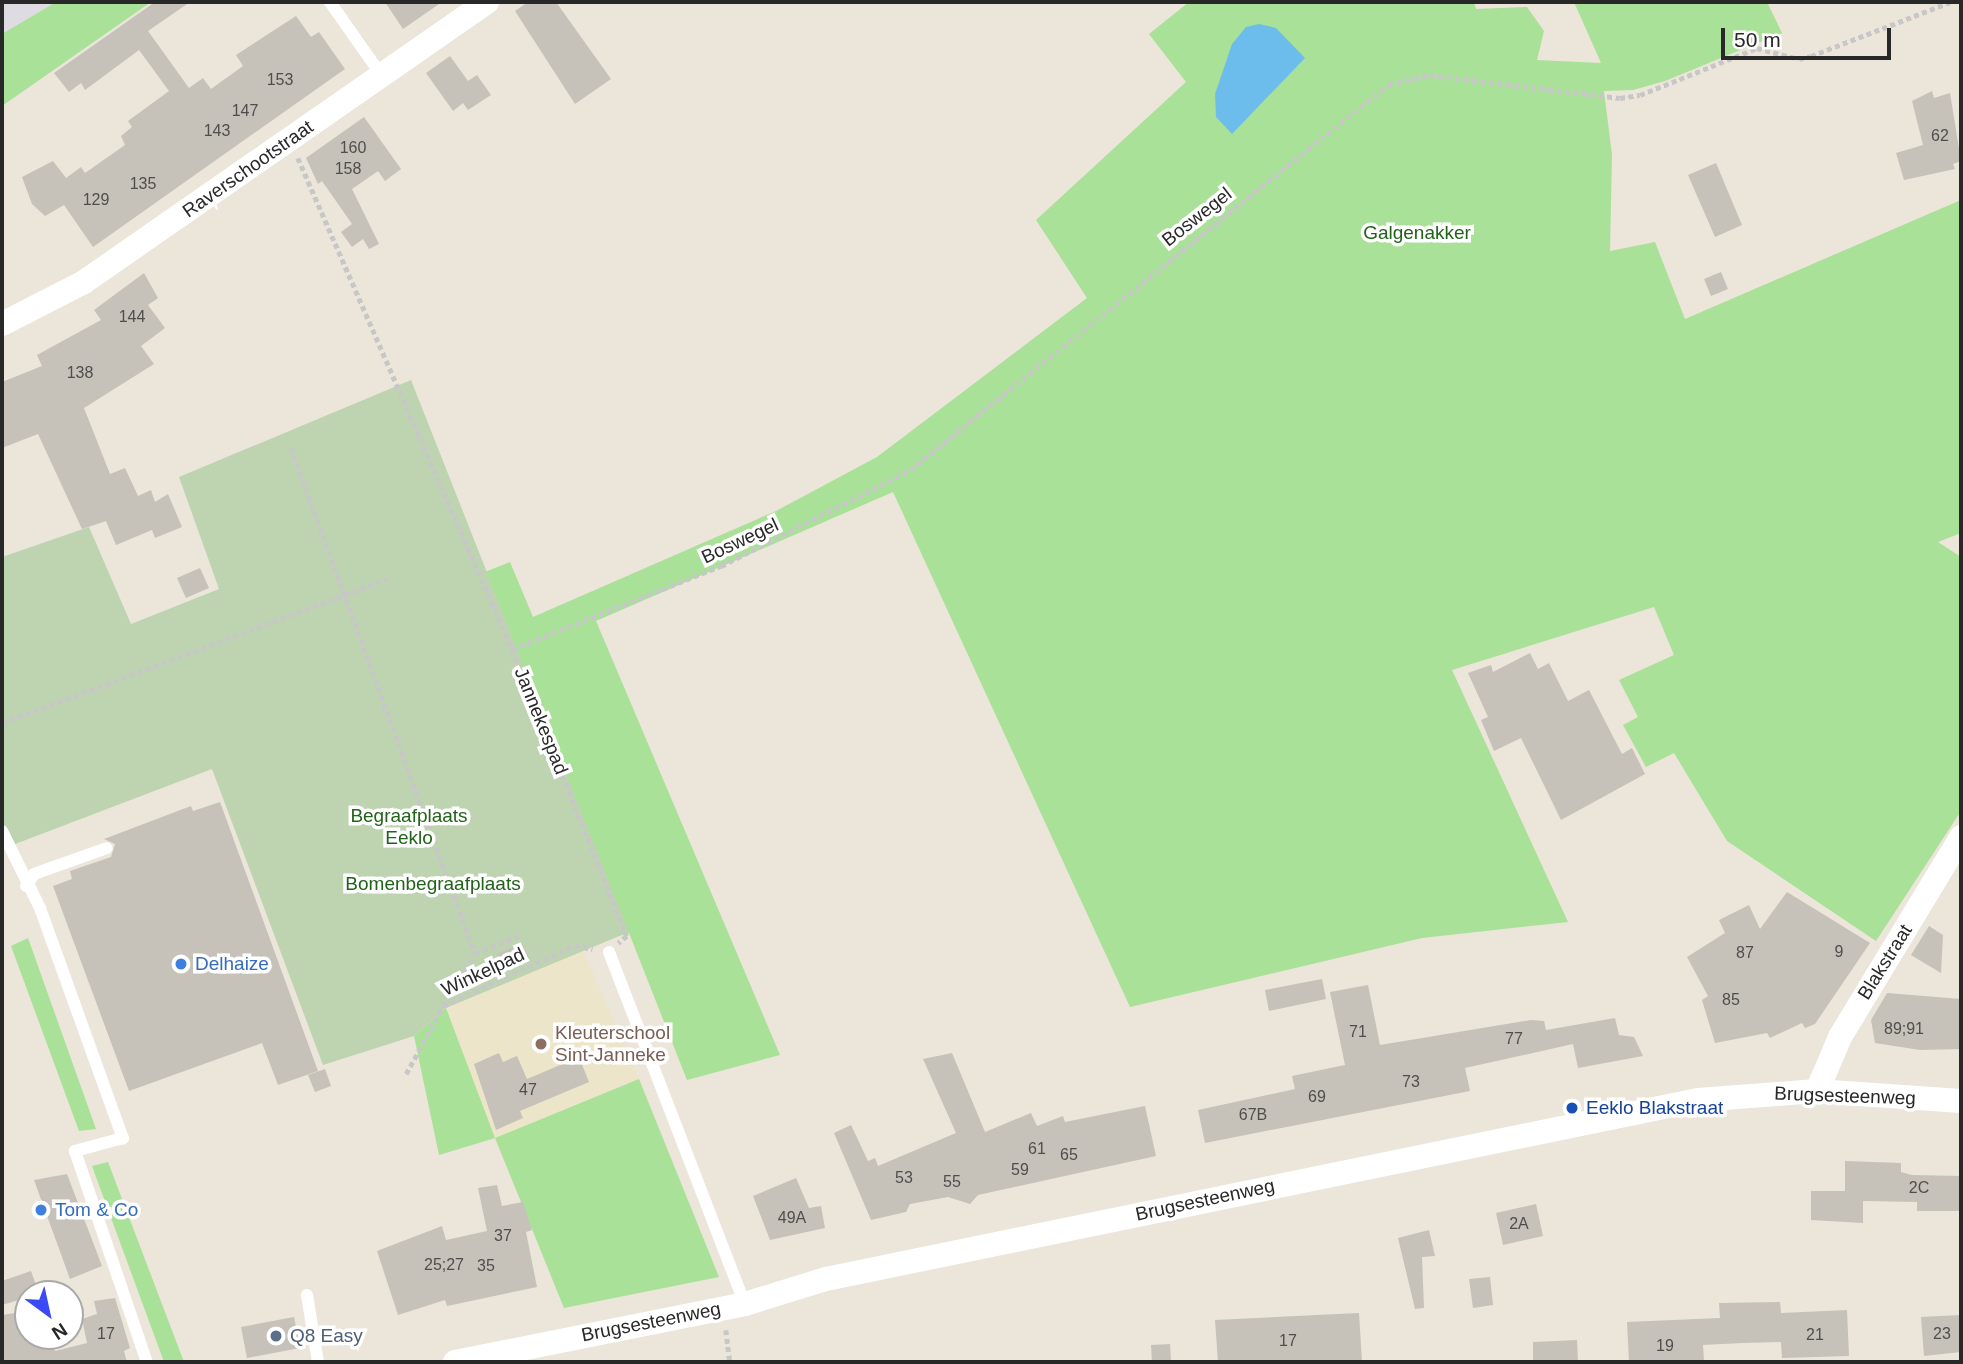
<!DOCTYPE html>
<html>
<head>
<meta charset="utf-8">
<style>
	body { margin:0 }
	#map { position:relative; width:1963px; height:1364px; overflow:hidden; background:#ebe5da; font-family:Arial,sans-serif }
	div>[style] { position:absolute }
	.industrial>* { inset:0; background:#dedbe3 }
	.education>* { inset:0; background:#ece5c9 }
	.green>* { inset:0; background:#a8e197 }
	.cemetery>* { inset:0; background:#bed4b1 }
	.water>* { inset:0; background:#6dbdec }
	.building>* { inset:0; background:#c6c2ba }
	.path>* { height:4.5px; margin-top:-2.25px; transform-origin:0; background:repeating-linear-gradient(90deg,#c7c7c7 0 5px,transparent 0 8.5px) }
	.lane>* { height:12px; margin:-6px; padding:0 6px; transform-origin:6px; border-radius:6px; background:#fff }
	.street>* { height:24px; margin:-12px; padding:0 12px; transform-origin:12px; border-radius:12px; background:#fff }
	.dots>* { width:19px; height:19px; translate:-50% -50%; box-sizing:border-box; border:4px solid #fff; border-radius:50% }
	span { translate:-50% -50%; white-space:nowrap; text-align:center; line-height:1.15; -webkit-text-stroke:7px #fff; paint-order:stroke }
	.number-label { font-size:16px; color:#504e4c }
	.number-label span { -webkit-text-stroke-width:0 }
	.street-label { font-size:19px; color:#282828 }
	.park-label { font-size:19px; color:#22631a }
	.shop-label { font-size:19px; color:#366cbe }
	.left { translate:0 -50%; text-align:left }
	.education-label { font-size:19px; color:#785e54 }
	.transit-label { font-size:19px; color:#164399 }
	.service-label { font-size:19px; color:#4e5e75 }
	.frame { position:absolute; inset:0; border:4px solid #282828; pointer-events:none }
	.north { position:absolute; left:14px; top:1280px; width:70px; height:70px; box-sizing:border-box; background:#fff; border:2px solid #a9a9a9; border-radius:50%; rotate:147deg; font-size:19px; font-weight:700; line-height:28px; text-align:center; color:#282828 }
	.north::after { content:''; display:block; margin:auto; width:24px; height:32px; background:#3b4af6; clip-path:polygon(50% 0,100% 100%,50% 72%,0 100%) }
	.scale { position:absolute; left:1721px; top:28px; width:170px; height:32px; box-sizing:border-box; border:4px solid #282828; border-top:0; padding-left:9px; font-size:21px; line-height:24px; white-space:nowrap; color:#282828; -webkit-text-stroke:5px #fff; paint-order:stroke }
</style>
</head>
<body>
<div id="map">
	<div class="industrial">
		<div style="clip-path:polygon(2px 2px,56px 2px,2px 34px)"></div>
	</div>
	<div class="education">
		<div style="clip-path:polygon(583px 951px,639px 1079px,495px 1138px,446px 1008px)"></div>
	</div>
	<div class="green">
		<div style="clip-path:polygon(56px 2px,151px 2px,2px 106px,2px 34px)"></div>
		<div style="clip-path:polygon(1189px 2px,1474px 2px,1476px 9px,1527px 7px,1544px 31px,1537px 60px,1601px 63px,1574px 2px,1767px 2px,1782px 33px,1665px 81px,1633px 90px,1604px 91px,1612px 155px,1610px 251px,1655px 242px,1685px 319px,1961px 200px,1961px 533px,1938px 542px,1961px 557px,1961px 811px,1876px 941px,1727px 841px,1674px 753px,1646px 767px,1623px 725px,1638px 717px,1619px 680px,1674px 655px,1654px 607px,1452px 670px,1568px 922px,1422px 938px,1130px 1007px,893px 492px,596px 621px,780px 1055px,687px 1080px,629px 933px,612px 938px,520px 726px,323px 1065px,526px 680px,485px 572px,510px 562px,533px 617px,776px 511px,877px 457px,1087px 298px,1036px 220px,1186px 82px,1149px 34px)"></div>
		<div style="clip-path:polygon(28px 938px,96px 1129px,79px 1131px,11px 946px)"></div>
		<div style="clip-path:polygon(446px 1008px,495px 1138px,639px 1079px,719px 1277px,564px 1308px,495px 1138px,439px 1155px,414px 1036px)"></div>
		<div style="clip-path:polygon(108px 1162px,184px 1362px,164px 1362px,92px 1166px)"></div>
	</div>
	<div class="cemetery">
		<div style="clip-path:polygon(411px 380px,629px 932px,446px 1008px,414px 1036px,323px 1065px,212px 769px,2px 849px,2px 557px,89px 527px,131px 624px,219px 589px,179px 477px)"></div>
	</div>
	<div class="water">
		<div style="clip-path:polygon(1259px 24px,1276px 28px,1305px 58px,1232px 134px,1216px 117px,1215px 94px,1232px 44px,1246px 27px)"></div>
	</div>
	<div class="building">
		<div style="clip-path:polygon(155px 2px,190px 2px,148px 31px,189px 88px,203px 78px,211px 89px,243px 66px,236px 55px,296px 16px,311px 37px,319px 32px,345px 69px,93px 247px,64px 205px,45px 216px,32px 204px,22px 177px,53px 161px,66px 178px,81px 167px,85px 173px,125px 145px,121px 136px,132px 127px,128px 121px,169px 91px,139px 50px,85px 90px,81px 83px,69px 92px,54px 73px)"></div>
		<div style="clip-path:polygon(385px 2px,442px 2px,403px 29px)"></div>
		<div style="clip-path:polygon(528px 2px,556px 2px,611px 79px,575px 104px,515px 11px)"></div>
		<div style="clip-path:polygon(450px 56px,468px 81px,477px 75px,491px 95px,468px 110px,463px 103px,453px 111px,426px 73px)"></div>
		<div style="clip-path:polygon(1932px 91px,1934px 98px,1950px 93px,1961px 161px,1953px 164px,1955px 169px,1904px 180px,1896px 153px,1923px 145px,1912px 101px)"></div>
		<div style="clip-path:polygon(364px 117px,401px 169px,385px 181px,378px 171px,352px 189px,379px 244px,369px 249px,363px 239px,352px 247px,341px 232px,352px 224px,322px 181px,318px 184px,306px 158px)"></div>
		<div style="clip-path:polygon(1716px 163px,1742px 225px,1715px 237px,1688px 175px)"></div>
		<div style="clip-path:polygon(1721px 272px,1728px 289px,1711px 296px,1704px 279px)"></div>
		<div style="clip-path:polygon(144px 273px,158px 298px,148px 305px,165px 328px,141px 346px,154px 364px,84px 408px,110px 474px,125px 468px,138px 496px,151px 490px,155px 502px,168px 494px,182px 527px,155px 538px,152px 530px,116px 545px,106px 521px,82px 529px,38px 434px,2px 448px,2px 382px,42px 366px,37px 355px,101px 320px,94px 310px)"></div>
		<div style="clip-path:polygon(200px 568px,209px 588px,186px 598px,177px 578px)"></div>
		<div style="clip-path:polygon(1530px 653px,1538px 669px,1549px 663px,1568px 701px,1589px 690px,1622px 754px,1632px 748px,1645px 774px,1561px 820px,1521px 738px,1494px 751px,1481px 720px,1488px 717px,1468px 673px,1491px 665px,1493px 672px)"></div>
		<div style="clip-path:polygon(220px 802px,318px 1071px,278px 1085px,262px 1043px,129px 1091px,53px 886px,72px 879px,70px 871px,111px 857px,115px 844px,104px 839px,191px 806px,193px 811px)"></div>
		<div style="clip-path:polygon(1787px 892px,1870px 943px,1815px 1024px,1805px 1028px,1802px 1023px,1770px 1038px,1767px 1033px,1715px 1043px,1702px 1000px,1708px 996px,1687px 957px,1725px 933px,1719px 920px,1749px 905px,1760px 929px)"></div>
		<div style="clip-path:polygon(1929px 926px,1943px 935px,1941px 973px,1911px 955px)"></div>
		<div style="clip-path:polygon(522px 943px,530px 960px,504px 971px,497px 954px)"></div>
		<div style="clip-path:polygon(1322px 979px,1326px 999px,1269px 1011px,1265px 990px)"></div>
		<div style="clip-path:polygon(1368px 985px,1380px 1045px,1531px 1020px,1544px 1021px,1546px 1030px,1615px 1018px,1619px 1035px,1634px 1037px,1643px 1056px,1578px 1068px,1573px 1044px,1465px 1068px,1470px 1091px,1205px 1143px,1198px 1110px,1295px 1089px,1292px 1076px,1345px 1065px,1330px 992px)"></div>
		<div style="clip-path:polygon(1887px 993px,1961px 999px,1961px 1049px,1920px 1050px,1875px 1043px,1871px 1020px)"></div>
		<div style="clip-path:polygon(499px 1053px,503px 1062px,517px 1056px,527px 1079px,579px 1057px,589px 1082px,520px 1111px,523px 1118px,496px 1130px,474px 1064px)"></div>
		<div style="clip-path:polygon(952px 1053px,985px 1132px,1031px 1113px,1037px 1126px,1063px 1116px,1065px 1122px,1145px 1106px,1156px 1156px,978px 1195px,970px 1204px,948px 1197px,910px 1204px,906px 1212px,871px 1220px,834px 1133px,851px 1125px,868px 1161px,875px 1158px,878px 1166px,956px 1133px,923px 1059px)"></div>
		<div style="clip-path:polygon(325px 1069px,331px 1086px,315px 1092px,308px 1075px)"></div>
		<div style="clip-path:polygon(1845px 1161px,1901px 1163px,1901px 1172px,1912px 1175px,1961px 1176px,1961px 1211px,1917px 1211px,1917px 1202px,1863px 1201px,1863px 1223px,1811px 1220px,1811px 1191px,1845px 1191px)"></div>
		<div style="clip-path:polygon(67px 1174px,102px 1266px,70px 1279px,34px 1180px)"></div>
		<div style="clip-path:polygon(796px 1178px,809px 1208px,821px 1206px,825px 1228px,770px 1240px,753px 1196px)"></div>
		<div style="clip-path:polygon(497px 1185px,502px 1206px,523px 1202px,532px 1230px,526px 1232px,537px 1287px,447px 1306px,445px 1300px,398px 1315px,377px 1251px,442px 1226px,446px 1240px,487px 1231px,478px 1188px)"></div>
		<div style="clip-path:polygon(1536px 1204px,1543px 1236px,1503px 1245px,1496px 1213px)"></div>
		<div style="clip-path:polygon(1429px 1230px,1435px 1256px,1422px 1257px,1424px 1308px,1415px 1309px,1398px 1238px)"></div>
		<div style="clip-path:polygon(31px 1271px,39px 1294px,2px 1305px,2px 1281px)"></div>
		<div style="clip-path:polygon(1490px 1277px,1493px 1305px,1473px 1308px,1469px 1279px)"></div>
		<div style="clip-path:polygon(115px 1298px,130px 1348px,124px 1351px,127px 1362px,2px 1362px,2px 1315px,28px 1311px,28px 1336px,50px 1336px,55px 1351px,87px 1343px,82px 1319px,97px 1314px,94px 1301px)"></div>
		<div style="clip-path:polygon(1780px 1302px,1781px 1313px,1847px 1310px,1849px 1356px,1782px 1358px,1781px 1342px,1742px 1343px,1703px 1345px,1704px 1362px,1629px 1362px,1627px 1322px,1720px 1318px,1719px 1303px)"></div>
		<div style="clip-path:polygon(1359px 1313px,1362px 1362px,1218px 1362px,1215px 1320px)"></div>
		<div style="clip-path:polygon(1961px 1315px,1961px 1352px,1924px 1356px,1921px 1317px)"></div>
		<div style="clip-path:polygon(294px 1317px,300px 1348px,247px 1358px,241px 1327px)"></div>
		<div style="clip-path:polygon(1577px 1340px,1578px 1362px,1533px 1362px,1533px 1342px)"></div>
		<div style="clip-path:polygon(1170px 1344px,1171px 1362px,1152px 1362px,1151px 1345px)"></div>
	</div>
	<div class="path">
		<div style="left:298px;top:158px;width:536px;rotate:66.45deg"></div>
		<div style="left:512px;top:649px;width:309px;rotate:68.2deg"></div>
		<div style="left:627px;top:936px;width:11px;rotate:139deg"></div>
		<div style="left:291px;top:448px;width:537px;rotate:69.98deg"></div>
		<div style="left:475px;top:953px;width:50px;rotate:-21deg"></div>
		<div style="left:512px;top:649px;width:225px;rotate:-21.7deg"></div>
		<div style="left:721px;top:566px;width:212px;rotate:-26.9deg"></div>
		<div style="left:910px;top:470px;width:615px;rotate:-38.86deg"></div>
		<div style="left:1389px;top:84px;width:42px;rotate:-12.4deg"></div>
		<div style="left:1430px;top:75px;width:191px;rotate:6.9deg"></div>
		<div style="left:1620px;top:98px;width:20px;rotate:-9deg"></div>
		<div style="left:1640px;top:95px;width:126px;rotate:-21.9deg"></div>
		<div style="left:1757px;top:48px;width:43px;rotate:14.7deg"></div>
		<div style="left:1799px;top:59px;width:12px;rotate:-14deg"></div>
		<div style="left:1811px;top:56px;width:149px;rotate:-21.2deg"></div>
		<div style="left:2px;top:723px;width:411px;rotate:-20.5deg"></div>
		<div style="left:443px;top:1006px;width:62px;rotate:-58.9deg"></div>
		<div style="left:406px;top:1074px;width:77px;rotate:-61.4deg"></div>
		<div style="left:443px;top:1006px;width:145px;rotate:-24.8deg"></div>
		<div style="left:575px;top:945px;width:18px;rotate:13deg"></div>
		<div style="left:726px;top:1330px;width:32px;rotate:83deg"></div>
	</div>
	<div class="lane">
		<div style="left:330px;top:2px;width:90px;rotate:54.9deg"></div>
		<div style="left:2px;top:831px;width:86px;rotate:63.7deg"></div>
		<div style="left:40px;top:908px;width:245px;rotate:70.2deg"></div>
		<div style="left:123px;top:1138px;width:50px;rotate:164.8deg"></div>
		<div style="left:75px;top:1151px;width:223px;rotate:71.2deg"></div>
		<div style="left:26px;top:886px;width:14px;rotate:-56deg"></div>
		<div style="left:34px;top:874px;width:77px;rotate:-19.6deg"></div>
		<div style="left:609px;top:952px;width:377px;rotate:68.9deg"></div>
		<div style="left:307px;top:1295px;width:68px;rotate:80.7deg"></div>
	</div>
	<div class="street">
		<div style="left:2px;top:324px;width:92px;rotate:-27.1deg"></div>
		<div style="left:84px;top:282px;width:491px;rotate:-34.8deg"></div>
		<div style="left:1817px;top:1091px;width:59px;rotate:-66.9deg"></div>
		<div style="left:1840px;top:1037px;width:234px;rotate:-58.8deg"></div>
		<div style="left:455px;top:1362px;width:296px;rotate:-11.3deg"></div>
		<div style="left:745px;top:1304px;width:85px;rotate:-17.2deg"></div>
		<div style="left:826px;top:1279px;width:890px;rotate:-11.6deg"></div>
		<div style="left:1698px;top:1100px;width:119px;rotate:-4.3deg"></div>
		<div style="left:1817px;top:1091px;width:144px;rotate:4deg"></div>
	</div>
	<div class="dots">
		<div style="left:181px;top:964px;background:#3f7fe0"></div>
		<div style="left:541px;top:1044px;background:#8d6e63"></div>
		<div style="left:1572px;top:1108px;background:#1a4fb4"></div>
		<div style="left:41px;top:1210px;background:#3f7fe0"></div>
		<div style="left:276px;top:1336px;background:#5c6f8a"></div>
	</div>
	<div class="number-label">
		<span style="left:280px;top:80px">153</span>
		<span style="left:245px;top:111px">147</span>
		<span style="left:217px;top:131px">143</span>
		<span style="left:1940px;top:136px">62</span>
		<span style="left:353px;top:148px">160</span>
		<span style="left:348px;top:169px">158</span>
		<span style="left:143px;top:184px">135</span>
		<span style="left:96px;top:200px">129</span>
		<span style="left:132px;top:317px">144</span>
		<span style="left:80px;top:373px">138</span>
		<span style="left:1839px;top:952px">9</span>
		<span style="left:1745px;top:953px">87</span>
		<span style="left:1731px;top:1000px">85</span>
		<span style="left:1904px;top:1029px">89;91</span>
		<span style="left:1358px;top:1032px">71</span>
		<span style="left:1514px;top:1039px">77</span>
		<span style="left:1411px;top:1082px">73</span>
		<span style="left:528px;top:1090px">47</span>
		<span style="left:1317px;top:1097px">69</span>
		<span style="left:1253px;top:1115px">67B</span>
		<span style="left:1037px;top:1149px">61</span>
		<span style="left:1069px;top:1155px">65</span>
		<span style="left:1020px;top:1170px">59</span>
		<span style="left:904px;top:1178px">53</span>
		<span style="left:952px;top:1182px">55</span>
		<span style="left:1919px;top:1188px">2C</span>
		<span style="left:792px;top:1218px">49A</span>
		<span style="left:1519px;top:1224px">2A</span>
		<span style="left:503px;top:1236px">37</span>
		<span style="left:444px;top:1265px">25;27</span>
		<span style="left:486px;top:1266px">35</span>
		<span style="left:106px;top:1334px">17</span>
		<span style="left:1942px;top:1334px">23</span>
		<span style="left:1815px;top:1335px">21</span>
		<span style="left:1288px;top:1341px">17</span>
		<span style="left:1665px;top:1346px">19</span>
	</div>
	<div class="street-label">
		<span style="left:248px;top:169px;rotate:-35deg">Raverschootstraat</span>
		<span style="left:1197px;top:217px;rotate:-38deg">Boswegel</span>
		<span style="left:740px;top:541px;rotate:-25deg">Boswegel</span>
		<span style="left:541px;top:721px;rotate:68deg">Jannekespad</span>
		<span style="left:1885px;top:962px;rotate:-58deg">Blakstraat</span>
		<span style="left:483px;top:972px;rotate:-25deg">Winkelpad</span>
		<span style="left:1845px;top:1096px;rotate:2deg">Brugsesteenweg</span>
		<span style="left:1205px;top:1200px;rotate:-12deg">Brugsesteenweg</span>
		<span style="left:651px;top:1322px;rotate:-11deg">Brugsesteenweg</span>
	</div>
	<div class="park-label">
		<span style="left:1417px;top:233px">Galgenakker</span>
		<span style="left:409px;top:827px">Begraafplaats<br>Eeklo</span>
		<span style="left:433px;top:884px">Bomenbegraafplaats</span>
	</div>
	<div class="shop-label">
		<span class="left" style="left:195px;top:964px">Delhaize</span>
		<span class="left" style="left:55px;top:1210px">Tom &amp; Co</span>
	</div>
	<div class="education-label">
		<span class="left" style="left:555px;top:1044px">Kleuterschool<br>Sint-Janneke</span>
	</div>
	<div class="transit-label">
		<span class="left" style="left:1586px;top:1108px">Eeklo Blakstraat</span>
	</div>
	<div class="service-label">
		<span class="left" style="left:290px;top:1336px">Q8 Easy</span>
	</div>
	<div class="frame"></div>
	<div class="north">N</div>
	<div class="scale">50 m</div>
</div>
</body>
</html>
